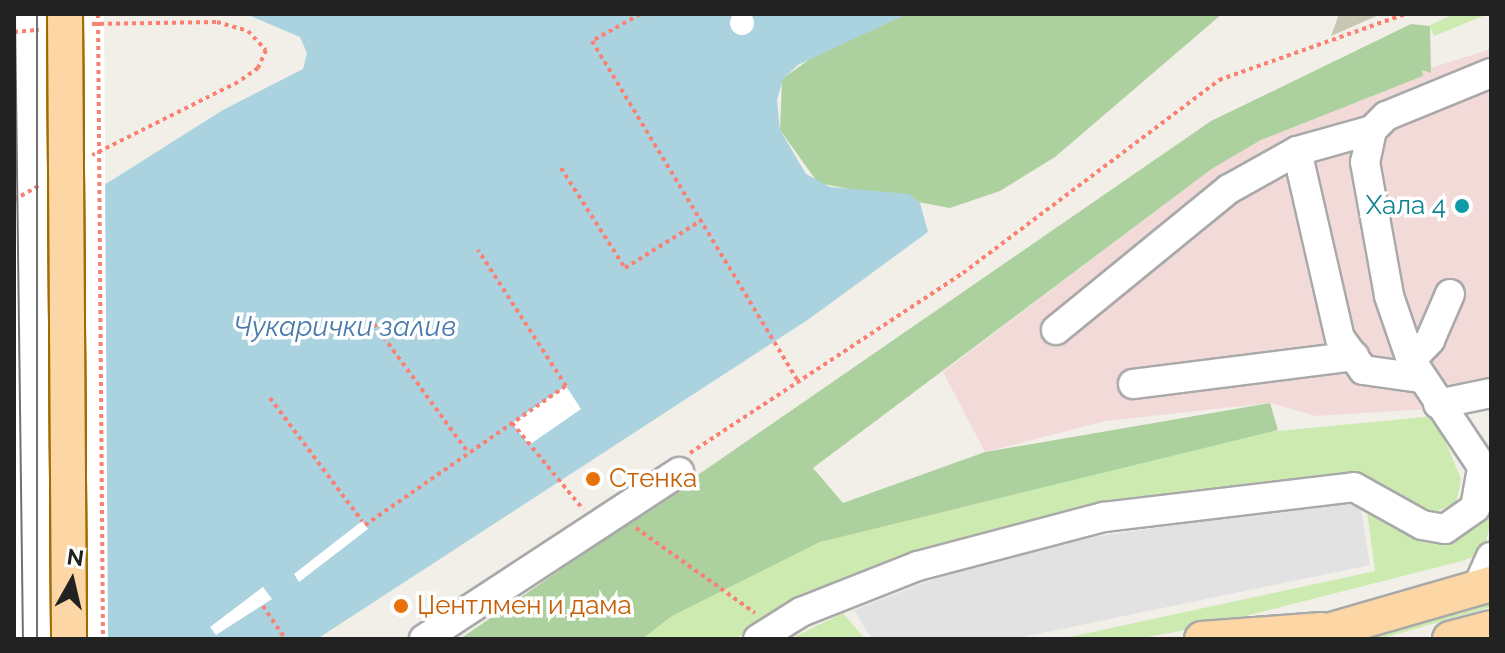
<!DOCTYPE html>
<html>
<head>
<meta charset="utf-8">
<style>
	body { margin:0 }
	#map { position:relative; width:1505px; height:653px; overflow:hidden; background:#f2efe9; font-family:Raleway,sans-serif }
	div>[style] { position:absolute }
	.commercial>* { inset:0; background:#f2dad9 }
	.construction>* { inset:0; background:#c7c7b4 }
	.grass>* { inset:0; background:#cdebb0 }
	.forest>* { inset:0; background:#add19e }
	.parking>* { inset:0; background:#e2e2e2 }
	.water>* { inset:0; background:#aad3df }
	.pier>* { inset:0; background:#fff }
	.round { border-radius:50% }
	.path>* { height:4px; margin-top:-2px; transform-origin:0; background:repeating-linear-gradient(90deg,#fa8072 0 4px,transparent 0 8px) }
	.roads { filter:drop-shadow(2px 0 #a9a9a9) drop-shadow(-2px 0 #a9a9a9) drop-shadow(0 2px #a9a9a9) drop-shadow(0 -2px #a9a9a9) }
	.minor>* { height:28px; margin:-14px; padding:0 14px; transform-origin:14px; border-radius:14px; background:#fff }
	.major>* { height:34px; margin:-17px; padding:0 17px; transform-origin:17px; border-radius:17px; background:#fcd6a4 }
	.tram>* { height:2px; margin:-1px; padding:0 1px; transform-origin:1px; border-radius:1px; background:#707070 }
	.path-bridge>* { height:4px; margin-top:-2px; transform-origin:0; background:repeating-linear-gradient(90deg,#fa8072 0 4px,transparent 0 8px) }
	.bridges { filter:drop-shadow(2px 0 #a06b00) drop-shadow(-2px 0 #a06b00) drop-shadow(0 2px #a06b00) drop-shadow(0 -2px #a06b00) }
	.major-bridge>* { height:34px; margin:-17px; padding:0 17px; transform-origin:17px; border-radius:17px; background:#fcd6a4 }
	.dots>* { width:22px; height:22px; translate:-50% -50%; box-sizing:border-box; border:4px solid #fff; border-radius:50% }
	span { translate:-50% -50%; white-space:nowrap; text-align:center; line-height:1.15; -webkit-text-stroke:7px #fff; paint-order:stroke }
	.culture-label { font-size:26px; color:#0d838f }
	.right { translate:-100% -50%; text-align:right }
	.food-label { font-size:26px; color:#c56008 }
	.left { translate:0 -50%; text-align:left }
	.water-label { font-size:28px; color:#4a7aab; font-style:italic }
	.frame { position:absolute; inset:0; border:16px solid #222; pointer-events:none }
	.north { position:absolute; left:32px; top:541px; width:80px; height:80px; -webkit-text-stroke:6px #fff; paint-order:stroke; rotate:8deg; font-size:22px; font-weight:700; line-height:32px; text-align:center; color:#222 }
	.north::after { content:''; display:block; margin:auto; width:28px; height:36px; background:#222; clip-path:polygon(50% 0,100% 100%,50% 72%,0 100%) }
</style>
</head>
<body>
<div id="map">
	<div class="commercial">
		<div style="clip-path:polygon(1491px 49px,1491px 405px,1316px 416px,1270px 403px,1106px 421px,985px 452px,943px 372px,1213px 168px,1261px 140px,1423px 76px,1421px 71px)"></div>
	</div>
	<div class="construction">
		<div style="clip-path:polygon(1339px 14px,1381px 14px,1331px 36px)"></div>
	</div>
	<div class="grass">
		<div style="clip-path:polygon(1453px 14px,1488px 14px,1434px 36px,1430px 27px,1418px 31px)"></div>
		<div style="clip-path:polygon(1435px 416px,1461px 479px,1456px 503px,1433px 513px,1374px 479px,1105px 501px,950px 542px,733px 639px,642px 639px,672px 616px,820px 542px,1214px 437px)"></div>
		<div style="clip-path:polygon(1487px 495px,1491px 521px,1483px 553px,1462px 561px,1202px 627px,1137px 639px,1060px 639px,1375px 571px,1367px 512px,1428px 540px)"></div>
		<div style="clip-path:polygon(1491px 596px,1491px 607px,1380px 639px,1344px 639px)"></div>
		<div style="clip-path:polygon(843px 613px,865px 639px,790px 639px)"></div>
	</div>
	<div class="forest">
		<div style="clip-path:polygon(907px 14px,1222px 14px,1055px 157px,1000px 191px,950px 208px,818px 183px,780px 130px,782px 79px,828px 46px)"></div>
		<div style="clip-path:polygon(1411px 24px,1430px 26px,1431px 73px,1422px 70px,1423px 76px,1261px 140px,1213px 168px,813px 468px,843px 503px,985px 452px,1270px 403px,1278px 430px,820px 542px,672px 616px,642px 639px,460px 639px,1211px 121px)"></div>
	</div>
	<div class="parking">
		<div style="clip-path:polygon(1359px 498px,1370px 565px,1013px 639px,872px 639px,854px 610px,970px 565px,1094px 537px)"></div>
	</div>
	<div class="water">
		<div style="clip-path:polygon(246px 14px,907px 14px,798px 65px,783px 79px,777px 100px,780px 130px,806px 174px,830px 187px,909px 194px,920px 203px,928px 232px,809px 319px,317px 639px,14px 639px,14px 242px,223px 110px,303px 69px,307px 53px,300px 37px)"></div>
	</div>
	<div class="pier">
		<div class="round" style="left:730px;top:11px;width:24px;height:24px"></div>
		<div style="clip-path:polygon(14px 14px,104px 14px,108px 639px,14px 639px)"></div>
		<div style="clip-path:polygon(566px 386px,581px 409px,529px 445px,512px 423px)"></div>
		<div style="clip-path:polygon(362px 521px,368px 529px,299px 582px,294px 574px)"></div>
		<div style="clip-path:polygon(263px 587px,272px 599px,216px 635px,210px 627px)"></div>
	</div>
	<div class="path">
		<div style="left:640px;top:14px;width:55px;rotate:150.6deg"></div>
		<div style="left:592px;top:41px;width:396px;rotate:58.8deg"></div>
		<div style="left:92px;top:24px;width:125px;rotate:-0.9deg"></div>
		<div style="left:217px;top:22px;width:32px;rotate:16deg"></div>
		<div style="left:248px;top:31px;width:26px;rotate:47deg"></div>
		<div style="left:266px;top:50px;width:20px;rotate:114deg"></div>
		<div style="left:258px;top:68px;width:24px;rotate:145deg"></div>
		<div style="left:238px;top:82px;width:163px;rotate:153.4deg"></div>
		<div style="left:14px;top:32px;width:25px;rotate:-5deg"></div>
		<div style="left:561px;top:168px;width:119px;rotate:57.4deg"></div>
		<div style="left:625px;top:268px;width:85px;rotate:-32deg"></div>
		<div style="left:14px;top:200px;width:30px;rotate:-30deg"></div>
		<div style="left:374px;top:324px;width:157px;rotate:53.8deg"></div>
		<div style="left:270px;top:398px;width:154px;rotate:53.2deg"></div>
		<div style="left:512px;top:423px;width:112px;rotate:50.5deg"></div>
		<div style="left:690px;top:453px;width:327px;rotate:-33.4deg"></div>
		<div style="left:963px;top:273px;width:321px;rotate:-37deg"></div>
		<div style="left:1219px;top:80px;width:197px;rotate:-19.5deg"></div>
		<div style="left:365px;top:525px;width:244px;rotate:-34.7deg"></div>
		<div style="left:566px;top:386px;width:162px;rotate:-122.9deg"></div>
		<div style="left:636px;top:528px;width:146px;rotate:35.5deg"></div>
		<div style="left:263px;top:606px;width:40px;rotate:56deg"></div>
	</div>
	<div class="roads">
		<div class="minor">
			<div style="left:1491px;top:73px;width:113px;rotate:157.7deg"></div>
			<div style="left:1386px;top:116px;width:20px;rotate:135deg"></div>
			<div style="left:1372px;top:130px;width:33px;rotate:102deg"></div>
			<div style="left:1365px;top:162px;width:136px;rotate:79.8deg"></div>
			<div style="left:1389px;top:296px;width:68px;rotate:71deg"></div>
			<div style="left:1411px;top:360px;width:144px;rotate:56.3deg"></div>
			<div style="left:1297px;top:151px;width:192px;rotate:77.1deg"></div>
			<div style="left:1340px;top:338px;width:39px;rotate:54deg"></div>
			<div style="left:1363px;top:370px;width:59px;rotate:7.9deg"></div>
			<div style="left:1056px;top:330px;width:223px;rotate:-39.2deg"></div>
			<div style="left:1229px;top:189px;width:78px;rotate:-29.2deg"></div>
			<div style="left:1297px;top:151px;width:78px;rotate:-15.6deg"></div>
			<div style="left:1411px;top:360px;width:28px;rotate:-46deg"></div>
			<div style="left:1430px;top:340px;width:50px;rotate:-66.5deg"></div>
			<div style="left:1133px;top:384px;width:223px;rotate:-7.2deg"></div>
			<div style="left:1438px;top:404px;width:54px;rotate:-11.7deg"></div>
			<div style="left:1477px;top:588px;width:34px;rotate:-66deg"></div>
			<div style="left:424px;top:639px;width:305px;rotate:-33.2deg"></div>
			<div style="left:758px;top:639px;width:51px;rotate:-32.1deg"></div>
			<div style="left:801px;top:612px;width:126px;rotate:-21.5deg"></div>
			<div style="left:918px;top:566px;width:192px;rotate:-14.8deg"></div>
			<div style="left:1104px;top:517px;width:252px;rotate:-6.8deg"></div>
			<div style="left:1354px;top:487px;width:78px;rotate:29.2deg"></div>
			<div style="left:1422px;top:525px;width:23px;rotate:10deg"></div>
			<div style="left:1445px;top:529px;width:37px;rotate:-35deg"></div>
			<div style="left:1475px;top:508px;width:40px;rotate:-80deg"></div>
		</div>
		<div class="major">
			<div style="left:1202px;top:639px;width:120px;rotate:-4.3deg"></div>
			<div style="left:1300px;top:639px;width:199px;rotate:-16.1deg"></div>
			<div style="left:1450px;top:639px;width:42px;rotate:-15deg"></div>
		</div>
	</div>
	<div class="tram">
		<div style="left:15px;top:14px;width:625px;rotate:89.27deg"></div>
		<div style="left:37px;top:14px;width:625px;rotate:90deg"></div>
	</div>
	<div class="path-bridge">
		<div style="left:98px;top:14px;width:625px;rotate:89.54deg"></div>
	</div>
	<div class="bridges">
		<div class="major-bridge">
			<div style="left:65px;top:14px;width:625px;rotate:89.63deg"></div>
		</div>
	</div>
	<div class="dots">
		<div style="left:1462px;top:206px;background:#0f9aa8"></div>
		<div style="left:593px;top:479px;background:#e8710a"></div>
		<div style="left:401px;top:606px;background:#e8710a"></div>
	</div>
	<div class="culture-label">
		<span class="right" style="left:1446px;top:206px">Хала 4</span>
	</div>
	<div class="food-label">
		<span class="left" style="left:609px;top:479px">Стенка</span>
		<span class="left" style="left:417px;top:606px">Џентлмен и дама</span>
	</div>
	<div class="water-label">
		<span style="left:345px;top:327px">Чукарички залив</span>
	</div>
	<div class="frame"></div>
	<div class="north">N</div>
</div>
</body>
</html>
